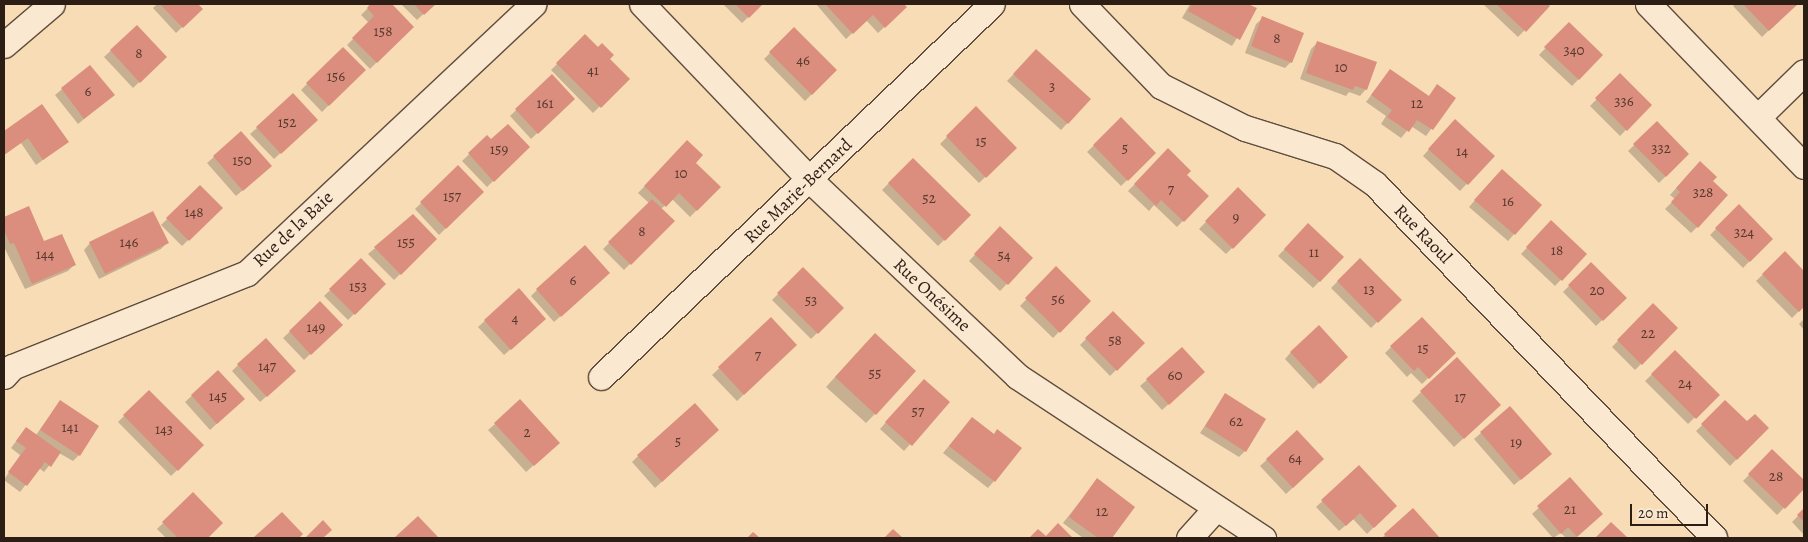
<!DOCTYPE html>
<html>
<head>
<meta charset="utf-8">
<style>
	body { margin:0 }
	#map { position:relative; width:1808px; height:542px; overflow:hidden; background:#f8dcb6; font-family:Alegreya,serif }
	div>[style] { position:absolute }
	.shadow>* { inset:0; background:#0003 }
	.building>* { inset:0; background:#db8e7d }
	.roads { filter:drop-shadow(1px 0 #5f4d3d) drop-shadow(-1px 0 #5f4d3d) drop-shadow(0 1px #5f4d3d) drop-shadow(0 -1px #5f4d3d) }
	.street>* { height:25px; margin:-12.5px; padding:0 12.5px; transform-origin:12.5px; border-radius:12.5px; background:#fae8d0 }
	span { translate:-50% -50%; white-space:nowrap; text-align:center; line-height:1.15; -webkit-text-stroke:4.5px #fae8d0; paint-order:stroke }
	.number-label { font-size:15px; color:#58392f }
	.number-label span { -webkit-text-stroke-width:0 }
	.street-label { font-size:18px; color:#2c1d15 }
	.frame { position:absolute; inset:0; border:5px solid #2c1d15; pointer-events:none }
	.scale { position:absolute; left:1630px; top:504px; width:78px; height:22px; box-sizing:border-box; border:2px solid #2c1d15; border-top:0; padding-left:6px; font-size:15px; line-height:18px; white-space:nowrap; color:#2c1d15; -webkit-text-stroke:4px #fae8d0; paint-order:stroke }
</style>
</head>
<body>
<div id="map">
	<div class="shadow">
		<div style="clip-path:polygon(157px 4px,196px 4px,201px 9px,176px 33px,153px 8px)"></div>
		<div style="clip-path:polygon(372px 4px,390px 4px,412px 27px,370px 69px,347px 45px,369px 23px,361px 15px)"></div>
		<div style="clip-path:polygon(401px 4px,434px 4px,417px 20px)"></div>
		<div style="clip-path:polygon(723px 4px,762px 4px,742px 23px)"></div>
		<div style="clip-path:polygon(816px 4px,902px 4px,905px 7px,878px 33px,866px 20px,846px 39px)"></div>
		<div style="clip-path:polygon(1190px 4px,1245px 4px,1255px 9px,1232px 46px,1182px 18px)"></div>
		<div style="clip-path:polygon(1483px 4px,1546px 4px,1548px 6px,1518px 37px)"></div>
		<div style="clip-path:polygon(1735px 4px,1796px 4px,1762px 37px,1733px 6px)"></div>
		<div style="clip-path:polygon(1263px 18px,1291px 62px,1285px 68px,1245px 53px,1256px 24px)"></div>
		<div style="clip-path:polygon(1569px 23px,1602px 55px,1572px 86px,1539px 55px)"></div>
		<div style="clip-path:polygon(137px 26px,166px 57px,133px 88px,104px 57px)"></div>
		<div style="clip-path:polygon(794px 29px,836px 70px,805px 101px,764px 59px)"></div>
		<div style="clip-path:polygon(585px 36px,628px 79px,593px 113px,551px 70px)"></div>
		<div style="clip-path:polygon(1318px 42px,1366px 89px,1360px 96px,1349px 92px,1346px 96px,1300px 79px,1311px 49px)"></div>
		<div style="clip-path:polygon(343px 48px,364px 70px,322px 112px,301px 90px)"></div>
		<div style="clip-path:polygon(1030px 57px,1090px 99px,1061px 130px,1007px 81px)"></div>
		<div style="clip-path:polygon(90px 66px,113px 95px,78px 124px,55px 95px)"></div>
		<div style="clip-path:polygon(1390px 70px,1428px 97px,1437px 86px,1454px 98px,1426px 136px,1411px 126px,1401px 138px,1381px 124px,1386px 116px,1366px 102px)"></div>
		<div style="clip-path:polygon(1620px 75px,1650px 105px,1620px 136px,1590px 106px)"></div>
		<div style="clip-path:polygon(552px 76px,573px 99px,531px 139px,510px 116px)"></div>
		<div style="clip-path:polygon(42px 106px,67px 142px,36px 165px,21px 143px,4px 155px,4px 132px)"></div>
		<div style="clip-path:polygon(976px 108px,1015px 148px,979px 183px,940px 144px)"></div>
		<div style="clip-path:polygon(1121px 119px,1155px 153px,1121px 186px,1087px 152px)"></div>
		<div style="clip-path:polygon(1657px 123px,1688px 154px,1659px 183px,1628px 151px)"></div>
		<div style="clip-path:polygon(310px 126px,274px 159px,250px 134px,257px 128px)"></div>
		<div style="clip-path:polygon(1449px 127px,1493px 156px,1460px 191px,1423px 156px)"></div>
		<div style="clip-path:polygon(241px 133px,264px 172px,236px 196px,207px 163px)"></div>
		<div style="clip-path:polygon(487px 137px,491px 141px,528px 147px,487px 187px,462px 161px)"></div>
		<div style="clip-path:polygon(688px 142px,694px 163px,719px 187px,690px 217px,672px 199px,661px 209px,673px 221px,624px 270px,603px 249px,649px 203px,638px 193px)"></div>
		<div style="clip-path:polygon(1168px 150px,1185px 175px,1207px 196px,1177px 227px,1154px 205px,1149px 211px,1128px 191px)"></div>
		<div style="clip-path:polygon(913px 159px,969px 215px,938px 246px,882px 190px)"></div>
		<div style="clip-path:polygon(458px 167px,482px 192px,439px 235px,415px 209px)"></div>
		<div style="clip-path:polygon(1693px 169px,1697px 227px,1691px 233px,1665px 209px,1675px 199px,1670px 195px)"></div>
		<div style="clip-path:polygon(1495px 177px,1540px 205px,1508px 241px,1469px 207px)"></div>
		<div style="clip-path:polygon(200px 187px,221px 208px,182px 246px,161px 225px)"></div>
		<div style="clip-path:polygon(1238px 189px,1265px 215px,1226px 254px,1199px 229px)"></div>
		<div style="clip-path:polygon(1739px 206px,1771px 239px,1743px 268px,1710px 235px)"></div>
		<div style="clip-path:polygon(28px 207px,44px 243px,74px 265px,68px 271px,25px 289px,4px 247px,4px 218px)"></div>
		<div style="clip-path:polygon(413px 216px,436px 239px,394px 280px,368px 254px)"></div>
		<div style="clip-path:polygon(1551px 222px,1585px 254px,1555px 286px,1521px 254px)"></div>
		<div style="clip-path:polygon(1308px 225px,1342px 258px,1313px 288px,1278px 256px)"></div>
		<div style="clip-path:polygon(1000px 228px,1032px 258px,1000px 291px,969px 261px)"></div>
		<div style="clip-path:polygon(90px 243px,167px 243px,161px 249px,99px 279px,84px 250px)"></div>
		<div style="clip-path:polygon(1785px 253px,1804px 273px,1804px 306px,1792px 318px,1756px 281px)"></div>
		<div style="clip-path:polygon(1360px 259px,1400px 299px,1371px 328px,1331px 288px)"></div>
		<div style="clip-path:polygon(361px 260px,384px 284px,348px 320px,324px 296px)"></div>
		<div style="clip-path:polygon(1591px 264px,1625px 298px,1596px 326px,1563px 292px)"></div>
		<div style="clip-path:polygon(1056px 268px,1089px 301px,1053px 338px,1020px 306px)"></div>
		<div style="clip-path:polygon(803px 269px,842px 308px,811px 339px,772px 300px)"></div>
		<div style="clip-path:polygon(602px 279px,554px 322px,531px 296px,537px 290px)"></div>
		<div style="clip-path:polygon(519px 290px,538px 325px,504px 355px,478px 327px)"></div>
		<div style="clip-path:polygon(320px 303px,341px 325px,304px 360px,283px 338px)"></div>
		<div style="clip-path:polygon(1653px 305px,1677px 328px,1635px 370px,1612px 347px)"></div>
		<div style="clip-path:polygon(1113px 312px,1143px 343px,1110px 376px,1080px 345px)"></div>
		<div style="clip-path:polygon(771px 319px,789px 351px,737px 401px,712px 375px)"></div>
		<div style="clip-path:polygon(1804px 319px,1804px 330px,1799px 324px)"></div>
		<div style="clip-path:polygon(866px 343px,875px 414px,866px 423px,826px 387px)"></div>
		<div style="clip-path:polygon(1391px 347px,1454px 353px,1422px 384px,1411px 373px,1407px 377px,1385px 353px)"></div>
		<div style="clip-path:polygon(1182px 349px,1197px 379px,1162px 410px,1140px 386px)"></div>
		<div style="clip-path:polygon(1291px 352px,1347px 356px,1313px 389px,1285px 359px)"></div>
		<div style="clip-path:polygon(1675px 352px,1718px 395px,1688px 424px,1645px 381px)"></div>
		<div style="clip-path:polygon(238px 365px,288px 377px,260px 402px,232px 371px)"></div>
		<div style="clip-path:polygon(218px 372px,237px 405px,210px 430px,185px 402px)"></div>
		<div style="clip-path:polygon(917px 387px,948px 402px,904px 451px,880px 429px)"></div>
		<div style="clip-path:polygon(149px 391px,203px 445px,171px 476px,118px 422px)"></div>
		<div style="clip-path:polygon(1421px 392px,1490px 414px,1454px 447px,1412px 401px)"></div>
		<div style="clip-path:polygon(1226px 395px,1245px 451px,1239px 457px,1200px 433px)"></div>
		<div style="clip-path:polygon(60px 401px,79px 455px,73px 461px,59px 453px,44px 472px,39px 468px,20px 492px,4px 480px,20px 455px,11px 448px,26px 428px,36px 435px)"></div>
		<div style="clip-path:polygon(1726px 402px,1747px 423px,1767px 428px,1730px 466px,1696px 431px)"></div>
		<div style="clip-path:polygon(972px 418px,994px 481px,988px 488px,943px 453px)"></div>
		<div style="clip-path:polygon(495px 424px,552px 449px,526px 472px,488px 430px)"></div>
		<div style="clip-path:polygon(1297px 432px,1316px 466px,1286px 494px,1260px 466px)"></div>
		<div style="clip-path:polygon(1481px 433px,1544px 460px,1514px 485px,1474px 439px)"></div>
		<div style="clip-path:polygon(711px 436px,655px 488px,632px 462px,638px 456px)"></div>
		<div style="clip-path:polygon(1772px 451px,1804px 482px,1804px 487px,1777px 515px,1743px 481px)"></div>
		<div style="clip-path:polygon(1359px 467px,1395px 506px,1367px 534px,1353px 519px,1339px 531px,1316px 507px)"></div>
		<div style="clip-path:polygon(1570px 479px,1595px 520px,1575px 538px,1566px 538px,1561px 533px,1553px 538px,1532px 514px)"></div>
		<div style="clip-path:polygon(1097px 480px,1133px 507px,1110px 538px,1083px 538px,1063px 523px)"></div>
		<div style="clip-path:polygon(193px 494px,222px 523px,206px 538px,166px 538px,157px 529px)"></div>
		<div style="clip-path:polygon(1413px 510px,1439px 538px,1382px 538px,1385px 535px)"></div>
		<div style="clip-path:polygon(1804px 510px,1804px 535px,1792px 522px)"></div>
	</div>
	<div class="building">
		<div style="clip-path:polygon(160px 4px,198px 4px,203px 9px,183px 28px)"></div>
		<div style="clip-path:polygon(370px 4px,392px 4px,414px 27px,377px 63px,352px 38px,374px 16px,367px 8px)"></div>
		<div style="clip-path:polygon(414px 4px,436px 4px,424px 15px)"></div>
		<div style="clip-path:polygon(735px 4px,763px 4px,749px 18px)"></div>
		<div style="clip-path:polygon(825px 4px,904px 4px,907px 7px,885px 28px,873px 15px,853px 34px)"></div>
		<div style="clip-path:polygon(1192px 4px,1248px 4px,1257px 8px,1240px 40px,1188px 11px)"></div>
		<div style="clip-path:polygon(1496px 4px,1548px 4px,1550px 6px,1526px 32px)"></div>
		<div style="clip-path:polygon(1743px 4px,1798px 4px,1769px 31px)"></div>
		<div style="clip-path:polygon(1262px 16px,1304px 33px,1292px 63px,1251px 46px)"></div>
		<div style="clip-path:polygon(1569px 22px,1603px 55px,1579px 80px,1544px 47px)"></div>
		<div style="clip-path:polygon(137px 25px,167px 57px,140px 83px,110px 50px)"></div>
		<div style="clip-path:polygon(794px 27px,837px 70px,812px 95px,769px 52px)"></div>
		<div style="clip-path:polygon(585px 34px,598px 47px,602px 43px,614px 55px,610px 59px,630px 79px,601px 108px,556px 63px)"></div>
		<div style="clip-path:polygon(1317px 41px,1377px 62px,1367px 90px,1355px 86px,1353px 90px,1306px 73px)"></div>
		<div style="clip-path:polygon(343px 47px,366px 70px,329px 106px,306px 83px)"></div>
		<div style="clip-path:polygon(1036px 49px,1091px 99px,1068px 124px,1013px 74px)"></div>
		<div style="clip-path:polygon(90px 65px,115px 95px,84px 119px,61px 88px)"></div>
		<div style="clip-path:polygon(1390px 69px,1429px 96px,1437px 84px,1456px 98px,1433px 130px,1417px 120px,1409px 132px,1387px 117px,1392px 110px,1371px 95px)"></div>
		<div style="clip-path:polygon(1620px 73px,1652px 105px,1627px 131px,1595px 98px)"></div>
		<div style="clip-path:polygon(552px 74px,575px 99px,538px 134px,515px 109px)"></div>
		<div style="clip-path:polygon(293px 93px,318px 120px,281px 154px,256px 127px)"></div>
		<div style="clip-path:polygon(42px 104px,69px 142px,43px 160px,28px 138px,4px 155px,4px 131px)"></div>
		<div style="clip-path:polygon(976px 106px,1017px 148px,986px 178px,946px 136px)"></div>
		<div style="clip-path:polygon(1121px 117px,1156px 153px,1128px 181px,1093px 145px)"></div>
		<div style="clip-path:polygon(1455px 119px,1495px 156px,1468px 185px,1428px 149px)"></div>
		<div style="clip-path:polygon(1657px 121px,1689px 154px,1666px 177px,1633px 144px)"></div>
		<div style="clip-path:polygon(508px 124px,530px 147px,494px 182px,468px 153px,487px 135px,491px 139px)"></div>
		<div style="clip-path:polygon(241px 131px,272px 166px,243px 191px,213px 156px)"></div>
		<div style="clip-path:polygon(687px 140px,703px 155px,696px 163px,721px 187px,697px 211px,679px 193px,666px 207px,644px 186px)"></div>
		<div style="clip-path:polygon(1168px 148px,1191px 171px,1187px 175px,1209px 196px,1184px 222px,1161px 200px,1156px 206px,1134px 184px)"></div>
		<div style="clip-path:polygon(913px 158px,971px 215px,945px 241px,888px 183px)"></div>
		<div style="clip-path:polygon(1700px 161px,1717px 177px,1713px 181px,1728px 195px,1698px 228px,1671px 202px,1680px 192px,1676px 188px)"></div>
		<div style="clip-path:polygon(458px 165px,484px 192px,446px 229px,420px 202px)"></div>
		<div style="clip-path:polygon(1502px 169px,1542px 205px,1515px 235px,1474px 200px)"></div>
		<div style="clip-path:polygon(200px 185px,223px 208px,189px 241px,166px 218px)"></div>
		<div style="clip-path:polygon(1238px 187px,1266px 215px,1233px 249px,1205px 221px)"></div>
		<div style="clip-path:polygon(652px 199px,675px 221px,631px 265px,608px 242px)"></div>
		<div style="clip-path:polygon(1739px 204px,1773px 239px,1750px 262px,1715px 228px)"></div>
		<div style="clip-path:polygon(29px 206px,44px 241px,62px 234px,76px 265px,32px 284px,14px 243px,10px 244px,4px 230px,4px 217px)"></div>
		<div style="clip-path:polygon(153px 211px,169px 243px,105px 274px,89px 242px)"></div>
		<div style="clip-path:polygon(413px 214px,437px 239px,401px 275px,374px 247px)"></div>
		<div style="clip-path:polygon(1551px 220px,1587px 254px,1562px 281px,1526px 247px)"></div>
		<div style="clip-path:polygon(1308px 223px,1344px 257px,1320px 282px,1284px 249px)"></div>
		<div style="clip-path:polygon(1000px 226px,1033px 258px,1008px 285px,974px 254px)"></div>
		<div style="clip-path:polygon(585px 245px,610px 273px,561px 317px,536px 289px)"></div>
		<div style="clip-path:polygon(1785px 251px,1804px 271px,1804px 307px,1799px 312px,1762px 274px)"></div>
		<div style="clip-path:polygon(361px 258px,386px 284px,355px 315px,329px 289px)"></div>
		<div style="clip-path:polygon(1360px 258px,1402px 300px,1378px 323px,1337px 281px)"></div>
		<div style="clip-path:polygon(1591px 262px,1627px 298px,1603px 321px,1568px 285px)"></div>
		<div style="clip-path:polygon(1056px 266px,1091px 301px,1060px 333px,1025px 298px)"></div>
		<div style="clip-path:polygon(803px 267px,844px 308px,818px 334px,777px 293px)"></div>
		<div style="clip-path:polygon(519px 288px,546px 319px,511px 350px,484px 320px)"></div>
		<div style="clip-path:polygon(320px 301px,343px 325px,311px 355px,289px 331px)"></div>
		<div style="clip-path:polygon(1653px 303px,1678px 328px,1642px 365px,1617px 340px)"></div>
		<div style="clip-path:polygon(1113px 311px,1145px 343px,1117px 371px,1085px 338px)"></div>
		<div style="clip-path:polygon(771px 317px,797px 345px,744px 395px,718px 367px)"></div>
		<div style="clip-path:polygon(1422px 317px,1456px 353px,1429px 379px,1418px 367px,1414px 371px,1390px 346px)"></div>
		<div style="clip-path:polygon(1319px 325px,1348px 357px,1320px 384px,1290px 352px)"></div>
		<div style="clip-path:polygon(875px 333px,916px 371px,876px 415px,835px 377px)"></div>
		<div style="clip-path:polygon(266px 338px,296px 371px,267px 397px,237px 364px)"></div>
		<div style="clip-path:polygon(1182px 347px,1205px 372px,1169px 405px,1146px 379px)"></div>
		<div style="clip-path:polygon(1675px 350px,1720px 395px,1696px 419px,1651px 374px)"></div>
		<div style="clip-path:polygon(1457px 357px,1501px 405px,1464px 439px,1420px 391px)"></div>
		<div style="clip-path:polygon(218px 370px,245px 399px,217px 424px,191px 395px)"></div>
		<div style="clip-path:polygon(924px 379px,950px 402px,912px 446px,885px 422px)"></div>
		<div style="clip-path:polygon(149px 390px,204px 445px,178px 471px,123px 415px)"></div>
		<div style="clip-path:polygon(1225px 393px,1266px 419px,1246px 452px,1205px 426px)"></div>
		<div style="clip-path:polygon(520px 399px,560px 443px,534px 466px,494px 423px)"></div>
		<div style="clip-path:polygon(60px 400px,99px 426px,80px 456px,40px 430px)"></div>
		<div style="clip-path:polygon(1725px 400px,1747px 421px,1755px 414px,1769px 428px,1737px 460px,1701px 424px)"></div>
		<div style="clip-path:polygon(695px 403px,719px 430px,662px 482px,637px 455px)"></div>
		<div style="clip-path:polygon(1510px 406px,1552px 454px,1521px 480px,1480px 432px)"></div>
		<div style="clip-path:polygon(972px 417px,994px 434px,997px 429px,1022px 448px,995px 482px,949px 446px)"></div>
		<div style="clip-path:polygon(26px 427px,61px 452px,51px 467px,45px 462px,27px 486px,8px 472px,26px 448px,16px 441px)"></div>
		<div style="clip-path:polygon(1297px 430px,1324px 459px,1293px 488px,1266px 459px)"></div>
		<div style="clip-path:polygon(1772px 449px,1804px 480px,1804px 489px,1785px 509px,1748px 474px)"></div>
		<div style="clip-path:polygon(1359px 465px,1397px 506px,1374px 528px,1360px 513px,1346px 526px,1321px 500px)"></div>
		<div style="clip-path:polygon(1570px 477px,1603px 514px,1577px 537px,1568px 527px,1561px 534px,1537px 506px)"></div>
		<div style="clip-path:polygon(1097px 478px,1135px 507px,1112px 538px,1098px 538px,1069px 517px)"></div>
		<div style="clip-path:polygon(193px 492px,223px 523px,208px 538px,178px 538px,162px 522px)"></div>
		<div style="clip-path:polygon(1413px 508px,1440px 538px,1387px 538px,1384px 534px)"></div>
		<div style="clip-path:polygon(1804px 508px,1804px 522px,1797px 515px)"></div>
		<div style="clip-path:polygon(282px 512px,303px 534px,299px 538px,253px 538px)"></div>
		<div style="clip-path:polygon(418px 516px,439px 538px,394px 538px)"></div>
		<div style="clip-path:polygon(323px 520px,332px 530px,323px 538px,305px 538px)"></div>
		<div style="clip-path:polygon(1611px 522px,1628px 538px,1595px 538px)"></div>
		<div style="clip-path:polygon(1058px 523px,1073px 538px,1029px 538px,1038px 529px,1046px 536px)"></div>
		<div style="clip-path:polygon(893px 529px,903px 538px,884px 538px)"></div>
		<div style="clip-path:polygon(753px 532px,760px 538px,747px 538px)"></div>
	</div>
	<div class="roads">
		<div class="street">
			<div style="left:642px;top:4px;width:243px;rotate:46.3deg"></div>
			<div style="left:810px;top:180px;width:285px;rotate:43.4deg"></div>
			<div style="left:1017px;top:376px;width:295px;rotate:33.4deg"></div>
			<div style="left:1082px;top:4px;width:114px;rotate:46.1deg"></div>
			<div style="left:1161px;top:86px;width:94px;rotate:26.6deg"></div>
			<div style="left:1245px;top:128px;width:94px;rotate:17.3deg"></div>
			<div style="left:1335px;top:156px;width:49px;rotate:35deg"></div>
			<div style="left:1375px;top:184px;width:490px;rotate:46.2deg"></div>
			<div style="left:1648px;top:4px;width:225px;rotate:46.1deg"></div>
			<div style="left:4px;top:45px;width:63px;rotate:-40.5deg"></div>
			<div style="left:1758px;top:117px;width:64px;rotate:-44.4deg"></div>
			<div style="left:4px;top:376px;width:12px;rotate:-48deg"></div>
			<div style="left:12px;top:367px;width:253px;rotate:-21.8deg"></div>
			<div style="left:247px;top:273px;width:393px;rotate:-43.2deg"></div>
			<div style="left:601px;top:377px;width:540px;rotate:-43.65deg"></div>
			<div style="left:1189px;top:538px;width:39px;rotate:-48deg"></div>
		</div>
	</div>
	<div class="number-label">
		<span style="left:383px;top:32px">158</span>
		<span style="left:1277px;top:39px">8</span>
		<span style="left:1574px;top:51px">340</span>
		<span style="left:139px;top:54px">8</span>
		<span style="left:803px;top:61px">46</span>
		<span style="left:1341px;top:68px">10</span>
		<span style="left:593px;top:71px">41</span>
		<span style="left:336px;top:77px">156</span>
		<span style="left:1052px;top:87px">3</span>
		<span style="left:88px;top:92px">6</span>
		<span style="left:1624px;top:102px">336</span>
		<span style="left:545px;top:104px">161</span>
		<span style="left:1417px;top:104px">12</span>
		<span style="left:287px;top:123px">152</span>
		<span style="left:981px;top:142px">15</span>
		<span style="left:1125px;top:149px">5</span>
		<span style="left:1661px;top:149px">332</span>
		<span style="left:499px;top:150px">159</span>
		<span style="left:1462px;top:152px">14</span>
		<span style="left:242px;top:161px">150</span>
		<span style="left:681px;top:174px">10</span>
		<span style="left:1171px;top:190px">7</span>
		<span style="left:1703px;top:193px">328</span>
		<span style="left:452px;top:197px">157</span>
		<span style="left:929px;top:199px">52</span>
		<span style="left:1508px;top:202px">16</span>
		<span style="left:194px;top:213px">148</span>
		<span style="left:1236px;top:218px">9</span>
		<span style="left:642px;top:232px">8</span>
		<span style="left:1744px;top:233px">324</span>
		<span style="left:129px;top:243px">146</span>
		<span style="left:406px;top:243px">155</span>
		<span style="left:1557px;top:251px">18</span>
		<span style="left:1314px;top:253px">11</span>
		<span style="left:45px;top:255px">144</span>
		<span style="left:1004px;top:256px">54</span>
		<span style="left:573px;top:281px">6</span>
		<span style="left:358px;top:287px">153</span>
		<span style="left:1369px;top:290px">13</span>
		<span style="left:1597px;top:291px">20</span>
		<span style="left:1058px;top:300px">56</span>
		<span style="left:811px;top:301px">53</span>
		<span style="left:515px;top:319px">4</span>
		<span style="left:316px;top:328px">149</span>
		<span style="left:1648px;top:334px">22</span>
		<span style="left:1115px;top:341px">58</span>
		<span style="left:1423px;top:349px">15</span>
		<span style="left:758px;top:356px">7</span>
		<span style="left:267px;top:367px">147</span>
		<span style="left:875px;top:374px">55</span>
		<span style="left:1175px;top:376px">60</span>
		<span style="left:1685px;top:384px">24</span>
		<span style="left:218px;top:397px">145</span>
		<span style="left:1460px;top:398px">17</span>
		<span style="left:918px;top:412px">57</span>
		<span style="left:1236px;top:422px">62</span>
		<span style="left:70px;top:428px">141</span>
		<span style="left:164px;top:430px">143</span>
		<span style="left:527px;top:433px">2</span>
		<span style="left:678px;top:442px">5</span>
		<span style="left:1516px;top:443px">19</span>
		<span style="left:1295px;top:459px">64</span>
		<span style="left:1776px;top:477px">28</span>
		<span style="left:1570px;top:510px">21</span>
		<span style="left:1102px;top:512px">12</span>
	</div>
	<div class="street-label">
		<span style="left:798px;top:191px;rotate:-44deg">Rue Marie-Bernard</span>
		<span style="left:293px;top:229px;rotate:-43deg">Rue de la Baie</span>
		<span style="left:1423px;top:234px;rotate:46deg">Rue Raoul</span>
		<span style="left:932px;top:295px;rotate:43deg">Rue Onésime</span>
	</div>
	<div class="frame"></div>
	<div class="scale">20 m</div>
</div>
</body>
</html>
